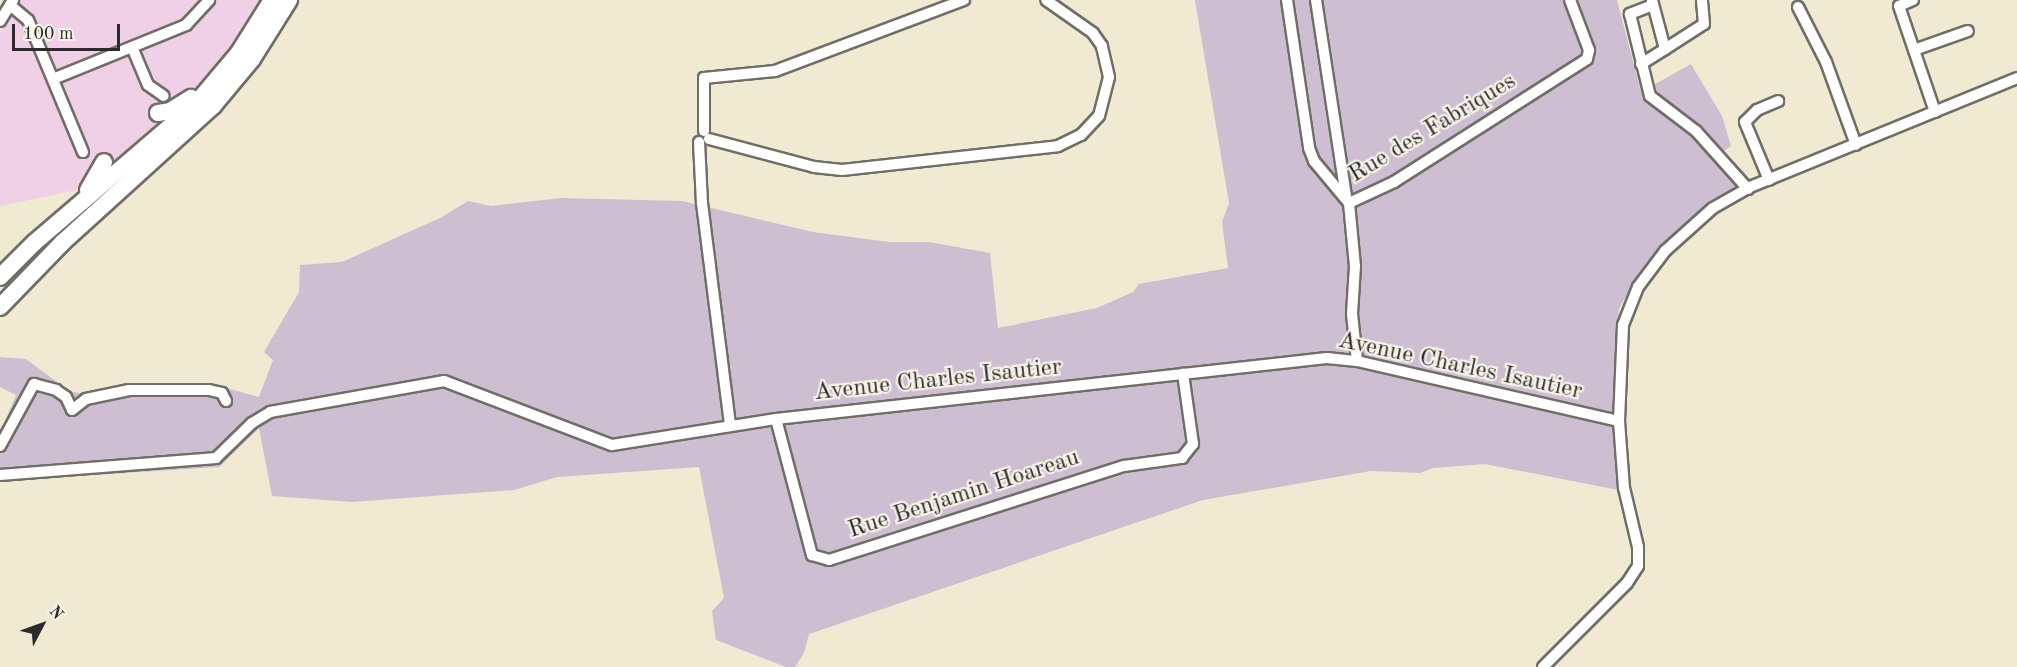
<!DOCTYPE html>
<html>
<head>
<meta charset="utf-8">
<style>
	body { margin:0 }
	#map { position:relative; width:2017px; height:667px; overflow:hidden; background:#f0ead3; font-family:"Old Standard TT",serif }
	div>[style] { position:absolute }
	.built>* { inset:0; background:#efd0e6 }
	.industrial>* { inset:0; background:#cdbed2 }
	.roads { filter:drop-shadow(2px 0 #706e66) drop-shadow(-2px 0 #706e66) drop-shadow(0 2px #706e66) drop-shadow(0 -2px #706e66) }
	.minor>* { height:10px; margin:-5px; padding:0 5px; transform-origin:5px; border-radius:5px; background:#fff }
	.highway>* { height:16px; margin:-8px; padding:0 8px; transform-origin:8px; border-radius:8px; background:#fff }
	span { translate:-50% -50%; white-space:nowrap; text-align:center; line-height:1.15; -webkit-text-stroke:4.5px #f7f3e8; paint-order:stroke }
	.street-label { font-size:24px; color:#2b2b2b }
	.north { position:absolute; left:12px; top:595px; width:60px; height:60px; -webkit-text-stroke:4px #f7f3e8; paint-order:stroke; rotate:49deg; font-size:16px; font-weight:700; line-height:24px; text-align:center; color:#2b2b2b }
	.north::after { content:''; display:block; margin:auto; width:21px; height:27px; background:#2b2b2b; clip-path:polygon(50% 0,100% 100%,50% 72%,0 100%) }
	.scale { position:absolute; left:12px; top:24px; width:108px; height:27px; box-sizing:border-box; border:3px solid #2b2b2b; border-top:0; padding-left:8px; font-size:18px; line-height:21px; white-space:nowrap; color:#2b2b2b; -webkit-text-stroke:4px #f7f3e8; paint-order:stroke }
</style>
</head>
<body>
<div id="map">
	<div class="built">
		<div style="clip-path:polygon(21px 0,262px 0,246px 27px,176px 116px,107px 174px,95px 172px,77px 190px,0 206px,0 32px)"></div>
	</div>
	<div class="industrial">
		<div style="clip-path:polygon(1195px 0,1617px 0,1641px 92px,1691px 64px,1722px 116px,1731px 146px,1724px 151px,1747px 183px,1707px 205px,1666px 240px,1640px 271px,1619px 309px,1614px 367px,1618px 490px,1485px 464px,1433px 468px,1420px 473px,1371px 471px,1203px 500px,809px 634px,804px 653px,795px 667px,786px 667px,716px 640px,712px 611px,724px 598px,699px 467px,557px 477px,514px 490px,352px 502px,272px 496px,259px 428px,219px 467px,0 481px,0 433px,16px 395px,0 387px,0 357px,26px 359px,69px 391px,95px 396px,121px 387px,230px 389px,259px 397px,273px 360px,264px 352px,299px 292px,300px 265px,342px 262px,440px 218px,468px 201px,491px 206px,561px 198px,682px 201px,813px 232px,889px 242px,929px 242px,990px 253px,998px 328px,1097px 308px,1133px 292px,1139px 284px,1228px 268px,1222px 222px,1229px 203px)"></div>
	</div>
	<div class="roads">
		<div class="minor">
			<div style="left:1287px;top:0;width:150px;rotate:81.5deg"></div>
			<div style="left:1309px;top:148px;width:14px;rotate:69deg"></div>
			<div style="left:1314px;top:161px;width:55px;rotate:50.2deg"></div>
			<div style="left:1349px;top:203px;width:63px;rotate:84.6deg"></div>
			<div style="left:1355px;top:266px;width:48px;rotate:93.6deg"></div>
			<div style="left:1352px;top:314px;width:47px;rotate:83.9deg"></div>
			<div style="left:1316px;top:0;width:198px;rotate:81.3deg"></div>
			<div style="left:1913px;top:0;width:15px;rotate:157deg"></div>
			<div style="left:1899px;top:6px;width:112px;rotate:71.2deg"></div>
			<div style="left:10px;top:5px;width:23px;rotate:40deg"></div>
			<div style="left:28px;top:20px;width:143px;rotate:67.4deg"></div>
			<div style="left:1653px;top:5px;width:25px;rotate:159deg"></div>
			<div style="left:1630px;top:14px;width:84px;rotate:76.3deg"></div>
			<div style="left:1650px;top:96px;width:58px;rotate:37.3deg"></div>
			<div style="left:1696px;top:131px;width:78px;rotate:48.1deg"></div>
			<div style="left:1798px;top:7px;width:62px;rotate:63deg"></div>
			<div style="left:1826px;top:62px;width:88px;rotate:70.1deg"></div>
			<div style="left:0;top:21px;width:25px;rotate:-58deg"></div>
			<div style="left:132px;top:47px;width:41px;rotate:67.2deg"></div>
			<div style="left:148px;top:85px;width:19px;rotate:35deg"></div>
			<div style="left:1665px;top:49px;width:46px;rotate:-32.7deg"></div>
			<div style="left:1704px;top:24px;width:24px;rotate:-95deg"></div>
			<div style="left:1914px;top:50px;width:57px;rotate:-19.4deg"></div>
			<div style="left:1641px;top:64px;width:28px;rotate:-32deg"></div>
			<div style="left:1665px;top:49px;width:51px;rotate:-104.9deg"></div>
			<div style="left:53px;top:79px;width:144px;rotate:-22.1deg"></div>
			<div style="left:186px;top:25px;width:34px;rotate:-47deg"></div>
			<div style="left:704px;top:131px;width:53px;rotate:-90deg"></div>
			<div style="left:704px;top:78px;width:71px;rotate:-5.6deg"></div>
			<div style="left:775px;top:71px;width:202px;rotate:-20.6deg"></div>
			<div style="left:709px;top:139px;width:109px;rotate:14.9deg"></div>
			<div style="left:814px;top:167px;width:28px;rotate:6deg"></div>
			<div style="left:842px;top:170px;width:217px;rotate:-6.3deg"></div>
			<div style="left:1058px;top:146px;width:25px;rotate:-26deg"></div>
			<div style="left:1081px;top:135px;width:26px;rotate:-47deg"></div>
			<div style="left:1099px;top:116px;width:40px;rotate:-75.6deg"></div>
			<div style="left:1109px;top:77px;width:32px;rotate:-103deg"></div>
			<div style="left:1102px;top:46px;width:16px;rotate:-125deg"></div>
			<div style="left:1093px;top:33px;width:57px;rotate:-144.9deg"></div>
			<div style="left:699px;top:142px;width:61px;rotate:87.2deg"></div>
			<div style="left:702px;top:203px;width:224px;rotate:82.8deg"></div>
			<div style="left:1769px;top:180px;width:63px;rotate:-112.5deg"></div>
			<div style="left:1745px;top:122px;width:17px;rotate:-45deg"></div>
			<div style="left:1757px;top:110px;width:23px;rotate:-23deg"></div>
			<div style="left:1349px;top:203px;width:50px;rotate:-25deg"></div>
			<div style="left:1394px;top:182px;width:229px;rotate:-32.5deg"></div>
			<div style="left:1587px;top:59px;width:9px;rotate:-77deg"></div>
			<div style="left:1589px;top:50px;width:53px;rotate:-110.8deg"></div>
			<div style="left:776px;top:419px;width:141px;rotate:75.2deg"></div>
			<div style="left:812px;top:555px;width:18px;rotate:16deg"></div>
			<div style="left:829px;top:560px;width:310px;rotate:-17.7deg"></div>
			<div style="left:1124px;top:466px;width:59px;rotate:-7.9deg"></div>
			<div style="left:1182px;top:458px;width:18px;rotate:-52deg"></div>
			<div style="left:1193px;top:444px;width:71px;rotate:-98.1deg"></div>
			<div style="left:0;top:446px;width:71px;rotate:-61.3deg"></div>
			<div style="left:34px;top:384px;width:23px;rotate:15deg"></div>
			<div style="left:56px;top:390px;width:12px;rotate:35deg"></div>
			<div style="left:66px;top:397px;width:14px;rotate:65deg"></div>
			<div style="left:72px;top:410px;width:18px;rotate:-38deg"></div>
			<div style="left:86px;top:399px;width:44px;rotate:-11.8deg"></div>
			<div style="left:129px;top:390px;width:80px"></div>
			<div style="left:209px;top:390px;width:13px;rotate:13deg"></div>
			<div style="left:222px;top:393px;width:9px;rotate:63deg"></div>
			<div style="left:0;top:475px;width:217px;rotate:-4.5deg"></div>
			<div style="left:216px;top:458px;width:50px;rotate:-44.2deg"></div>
			<div style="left:252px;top:423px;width:21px;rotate:-31deg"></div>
			<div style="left:270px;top:412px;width:177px;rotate:-10.1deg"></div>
			<div style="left:444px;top:381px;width:180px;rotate:20.9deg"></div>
			<div style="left:612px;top:445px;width:166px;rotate:-9deg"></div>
			<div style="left:776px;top:419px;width:554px;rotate:-6.32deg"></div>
			<div style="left:1327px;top:358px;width:30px;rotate:6deg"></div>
			<div style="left:1357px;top:361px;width:269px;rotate:12.9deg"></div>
			<div style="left:1543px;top:667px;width:119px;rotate:-45deg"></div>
			<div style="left:1627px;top:583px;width:20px;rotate:-57deg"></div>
			<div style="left:1638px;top:566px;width:19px;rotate:-90deg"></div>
			<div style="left:1638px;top:547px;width:61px;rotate:-103.3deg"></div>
			<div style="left:1624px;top:488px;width:67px;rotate:-94.3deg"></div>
			<div style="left:1619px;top:421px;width:96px;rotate:-87.6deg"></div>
			<div style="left:1623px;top:325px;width:41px;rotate:-68.5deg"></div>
			<div style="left:1638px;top:287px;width:45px;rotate:-53.1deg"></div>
			<div style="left:1665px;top:251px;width:64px;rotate:-41.9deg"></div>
			<div style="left:1713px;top:208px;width:43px;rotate:-29.6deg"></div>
			<div style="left:1750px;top:187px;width:288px;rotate:-22.2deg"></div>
		</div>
		<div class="highway">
			<div style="left:158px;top:113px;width:12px;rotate:-9deg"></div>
			<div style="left:170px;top:111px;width:25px;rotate:-32deg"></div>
			<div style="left:88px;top:190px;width:32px;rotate:-60deg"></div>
			<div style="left:0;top:277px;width:48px;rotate:-45deg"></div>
			<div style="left:34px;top:243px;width:212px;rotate:-40.6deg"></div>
			<div style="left:195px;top:105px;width:67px;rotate:-49.9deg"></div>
			<div style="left:238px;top:54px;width:64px;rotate:-57.8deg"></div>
			<div style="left:0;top:307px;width:91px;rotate:-45.9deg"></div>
			<div style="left:63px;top:242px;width:202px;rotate:-42.2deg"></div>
			<div style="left:213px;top:106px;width:61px;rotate:-50.3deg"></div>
			<div style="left:252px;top:59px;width:70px;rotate:-57.9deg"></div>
		</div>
	</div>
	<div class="street-label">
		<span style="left:1433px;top:129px;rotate:-31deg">Rue des Fabriques</span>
		<span style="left:1460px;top:367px;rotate:12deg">Avenue Charles Isautier</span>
		<span style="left:938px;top:381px;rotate:-6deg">Avenue Charles Isautier</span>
		<span style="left:964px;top:495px;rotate:-18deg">Rue Benjamin Hoareau</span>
	</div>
	<div class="north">N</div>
	<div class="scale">100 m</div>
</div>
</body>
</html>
